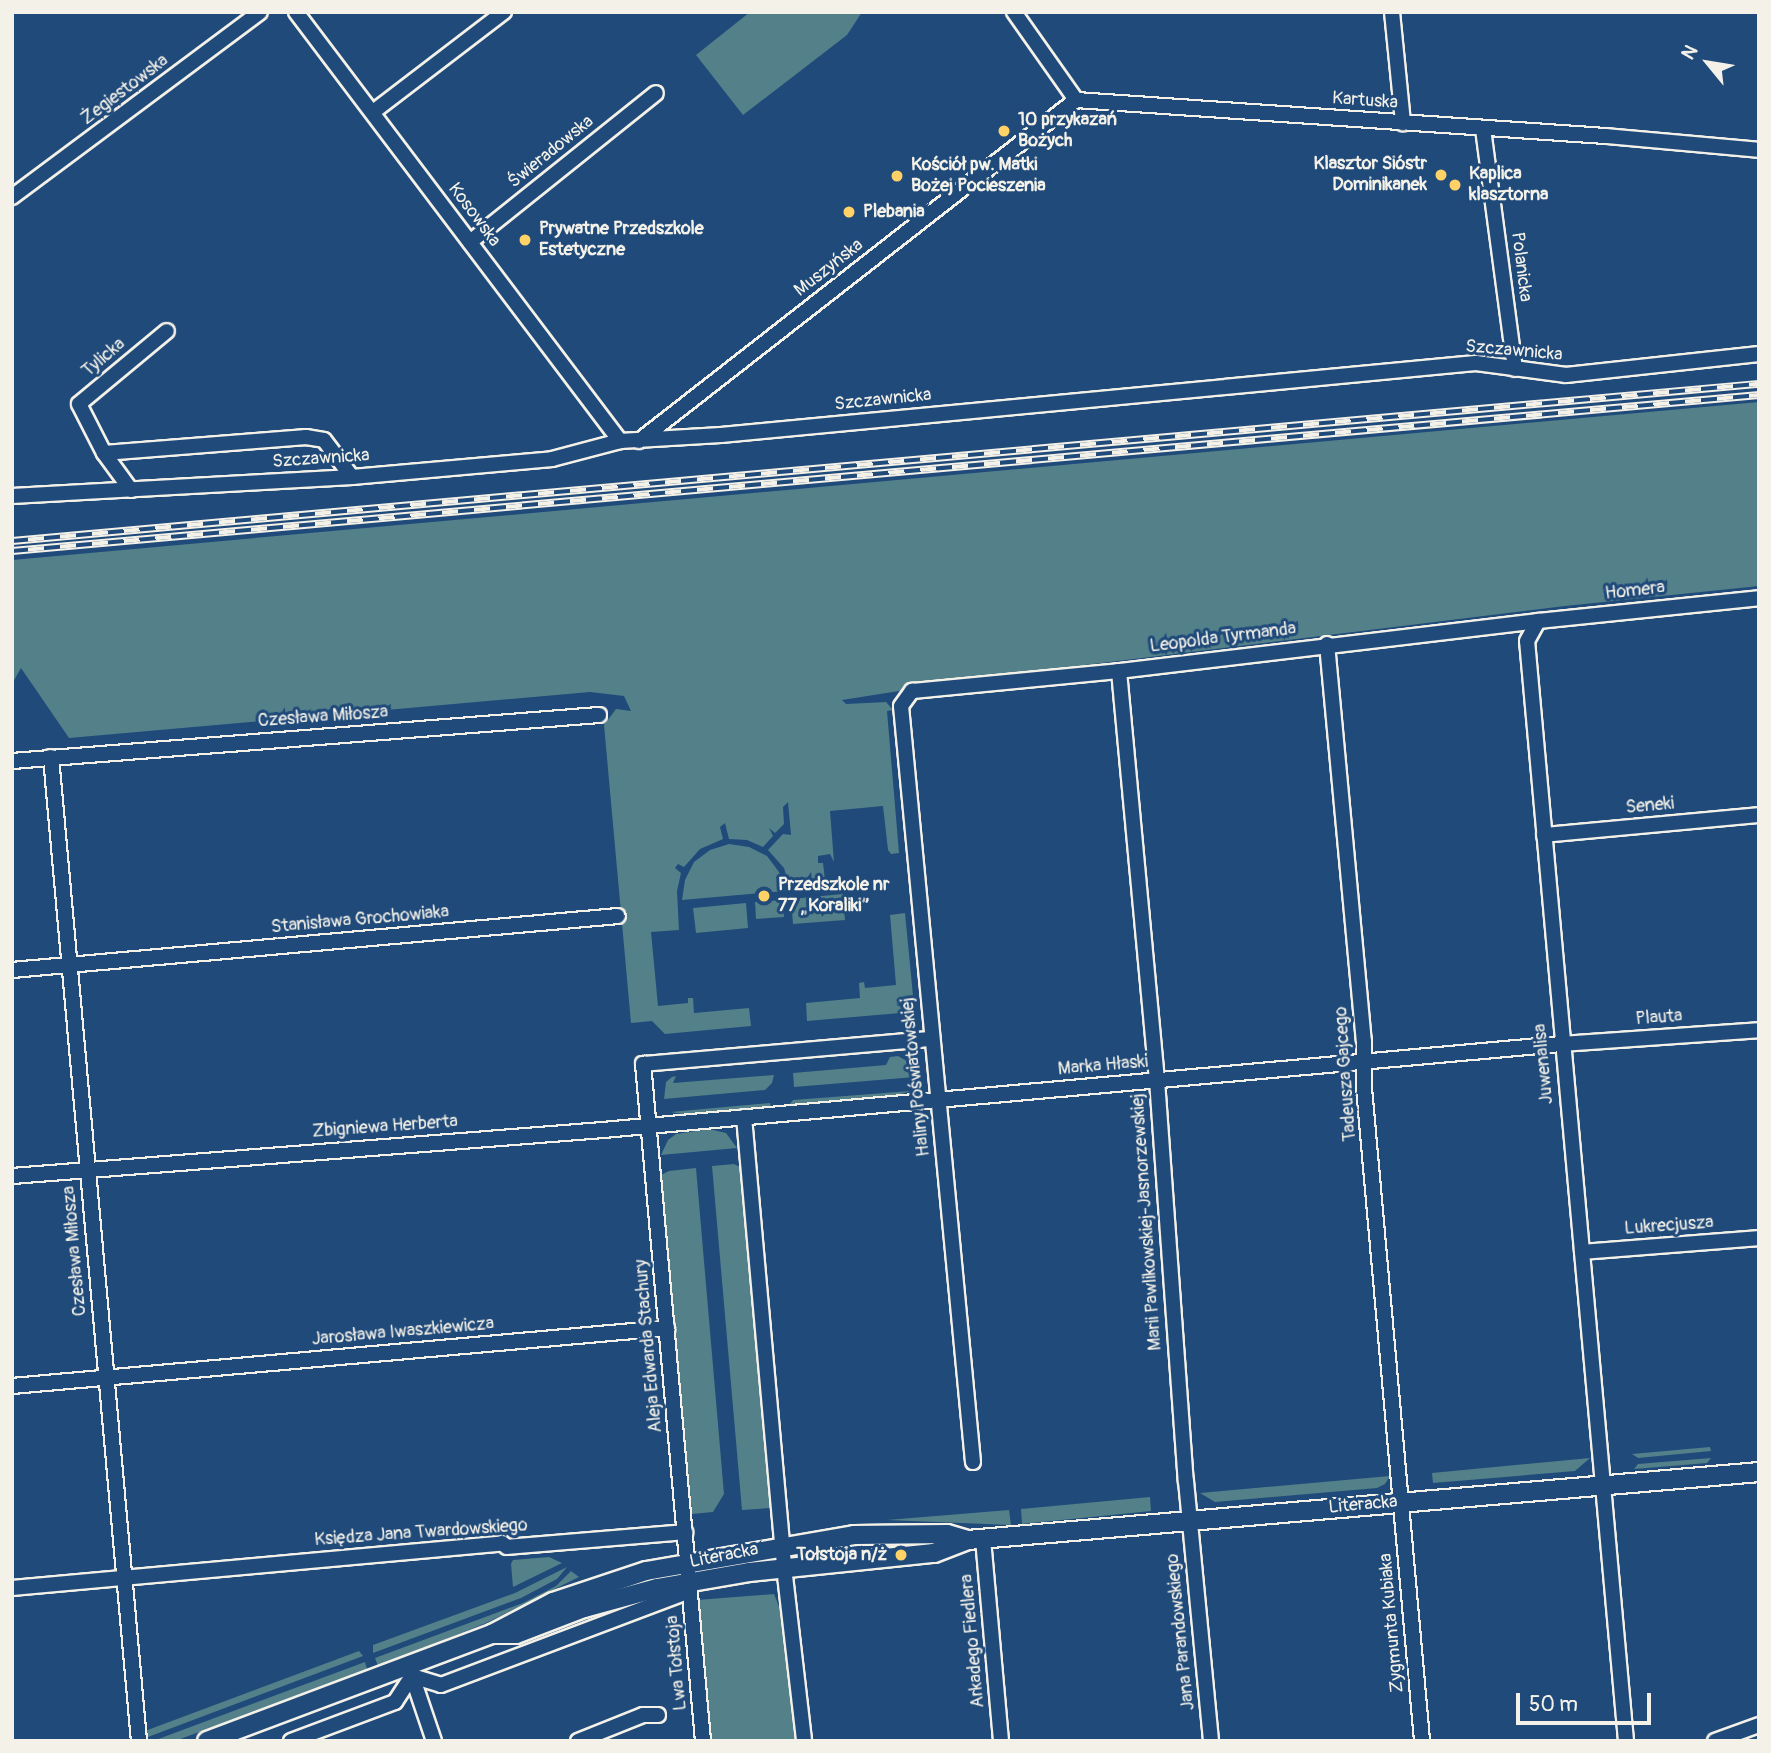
<!DOCTYPE html>
<html>
<head>
<meta charset="utf-8">
<style>
	body { margin:0 }
	#map { position:relative; width:1771px; height:1753px; overflow:hidden; background:#1f4a7a; font-family:Pangolin,sans-serif }
	div>[style] { position:absolute }
	.green>* { inset:0; background:#538089 }
	.roads { filter:drop-shadow(2px 0 #f4f1e8) drop-shadow(-2px 0 #f4f1e8) drop-shadow(0 2px #f4f1e8) drop-shadow(0 -2px #f4f1e8) }
	.minor>* { height:14px; margin:-7px; padding:0 7px; transform-origin:7px; border-radius:7px; background:#1f4a7a }
	.tertiary>* { height:18px; margin:-9px; padding:0 9px; transform-origin:9px; border-radius:9px; background:#1f4a7a }
	.rail>* { height:8px; margin-top:-4px; transform-origin:0; background:repeating-linear-gradient(90deg,#1f4a7a 0 16px,#f4f1e8 0 32px); box-sizing:border-box; border-block:2px solid #f4f1e8 }
	.dots>* { width:19px; height:19px; translate:-50% -50%; box-sizing:border-box; border:4px solid #1f4a7a; border-radius:50% }
	span { translate:-50% -50%; white-space:nowrap; text-align:center; line-height:1.15; -webkit-text-stroke:6px #1f4a7a; paint-order:stroke }
	.street-label { font-size:18px; color:#f4f1e8 }
	.poi-label { font-size:18px; color:#f4f1e8; font-weight:700 }
	.left { translate:0 -50%; text-align:left }
	.right { translate:-100% -50%; text-align:right }
	.frame { position:absolute; inset:0; border:14px solid #f4f1e8; pointer-events:none }
	.north { position:absolute; left:1673px; top:28px; width:70px; height:70px; -webkit-text-stroke:5px #1f4a7a; paint-order:stroke; rotate:300deg; font-size:19px; font-weight:700; line-height:28px; text-align:center; color:#f4f1e8 }
	.north::after { content:''; display:block; margin:auto; width:24px; height:32px; background:#f4f1e8; clip-path:polygon(50% 0,100% 100%,50% 72%,0 100%) }
	.scale { position:absolute; left:1516px; top:1693px; width:135px; height:32px; box-sizing:border-box; border:4px solid #f4f1e8; border-top:0; padding-left:9px; font-size:21px; line-height:24px; white-space:nowrap; color:#f4f1e8; -webkit-text-stroke:5px #1f4a7a; paint-order:stroke }
</style>
</head>
<body>
<div id="map">
	<div class="green">
		<div style="clip-path:polygon(750px 12px,862px 12px,847px 35px,743px 115px,696px 55px)"></div>
		<div style="clip-path:polygon(1759px 402px,1759px 586px,1565px 606px,988px 677px,842px 700px,846px 704px,886px 702px,893px 710px,887px 711px,899px 853px,891px 854px,888px 850px,883px 806px,830px 811px,834px 862px,830px 854px,818px 856px,818px 863px,823px 863px,826px 889px,791px 892px,784px 868px,768px 850px,783px 834px,791px 835px,788px 802px,783px 807px,784px 824px,775px 833px,769px 828px,773px 836px,763px 847px,747px 840px,729px 839px,725px 823px,720px 827px,723px 839px,700px 849px,684px 867px,678px 864px,675px 868px,681px 873px,677px 891px,679px 930px,651px 932px,658px 1006px,688px 1003px,688px 998px,693px 998px,694px 1013px,749px 1008px,751px 1026px,665px 1034px,652px 1021px,631px 1023px,604px 725px,616px 709px,631px 711px,624px 696px,590px 692px,69px 738px,21px 668px,12px 684px,12px 560px)"></div>
		<div style="clip-path:polygon(729px 844px,749px 847px,767px 856px,779px 872px,785px 891px,682px 900px,685px 880px,694px 862px,710px 850px)"></div>
		<div style="clip-path:polygon(843px 894px,845px 920px,793px 924px,791px 899px)"></div>
		<div style="clip-path:polygon(782px 900px,784px 917px,756px 919px,755px 902px)"></div>
		<div style="clip-path:polygon(746px 903px,748px 928px,696px 933px,693px 908px)"></div>
		<div style="clip-path:polygon(905px 913px,914px 1006px,912px 1012px,807px 1021px,806px 1003px,860px 998px,859px 983px,864px 982px,865px 988px,896px 985px,890px 915px)"></div>
		<div style="clip-path:polygon(898px 1056px,914px 1065px,915px 1077px,794px 1087px,793px 1073px,886px 1065px,890px 1057px)"></div>
		<div style="clip-path:polygon(774px 1075px,772px 1083px,765px 1090px,664px 1099px,666px 1082px,672px 1077px,676px 1076px,673px 1083px)"></div>
		<div style="clip-path:polygon(911px 1091px,898px 1095px,789px 1105px,793px 1100px)"></div>
		<div style="clip-path:polygon(770px 1103px,771px 1107px,682px 1114px,671px 1112px)"></div>
		<div style="clip-path:polygon(709px 1129px,726px 1133px,737px 1148px,661px 1155px,668px 1140px,676px 1134px)"></div>
		<div style="clip-path:polygon(734px 1164px,740px 1167px,770px 1508px,742px 1510px,712px 1166px)"></div>
		<div style="clip-path:polygon(696px 1168px,724px 1494px,713px 1512px,692px 1514px,661px 1175px,669px 1171px)"></div>
		<div style="clip-path:polygon(1710px 1447px,1711px 1451px,1638px 1458px,1632px 1454px)"></div>
		<div style="clip-path:polygon(1590px 1458px,1575px 1471px,1433px 1483px,1432px 1473px)"></div>
		<div style="clip-path:polygon(1711px 1458px,1707px 1463px,1634px 1469px,1638px 1464px)"></div>
		<div style="clip-path:polygon(1390px 1476px,1385px 1484px,1377px 1488px,1215px 1502px,1200px 1493px)"></div>
		<div style="clip-path:polygon(1150px 1497px,1151px 1511px,1022px 1524px,1021px 1509px)"></div>
		<div style="clip-path:polygon(1009px 1510px,1011px 1525px,887px 1520px)"></div>
		<div style="clip-path:polygon(549px 1557px,562px 1563px,513px 1587px,511px 1564px,513px 1560px)"></div>
		<div style="clip-path:polygon(567px 1567px,557px 1579px,521px 1598px,373px 1653px,373px 1645px,515px 1593px)"></div>
		<div style="clip-path:polygon(571px 1571px,579px 1577px,486px 1623px,378px 1666px,375px 1658px,523px 1603px,556px 1586px)"></div>
		<div style="clip-path:polygon(774px 1594px,783px 1617px,798px 1741px,711px 1741px,697px 1600px)"></div>
		<div style="clip-path:polygon(359px 1651px,363px 1656px,148px 1737px,146px 1734px,145px 1731px)"></div>
		<div style="clip-path:polygon(365px 1662px,367px 1669px,175px 1741px,153px 1741px)"></div>
	</div>
	<div class="roads">
		<div class="minor">
			<div style="left:296px;top:12px;width:538px;rotate:52.94deg"></div>
			<div style="left:1014px;top:12px;width:108px;rotate:54.8deg"></div>
			<div style="left:1392px;top:12px;width:112px;rotate:84.3deg"></div>
			<div style="left:1076px;top:100px;width:531px;rotate:3.89deg"></div>
			<div style="left:1606px;top:136px;width:154px;rotate:5.2deg"></div>
			<div style="left:373px;top:112px;width:165px;rotate:-37.4deg"></div>
			<div style="left:1483px;top:129px;width:242px;rotate:82.4deg"></div>
			<div style="left:12px;top:197px;width:309px;rotate:-36.7deg"></div>
			<div style="left:470px;top:242px;width:238px;rotate:-38.7deg"></div>
			<div style="left:639px;top:441px;width:554px;rotate:-37.97deg"></div>
			<div style="left:104px;top:453px;width:203px;rotate:-4.5deg"></div>
			<div style="left:306px;top:437px;width:18px;rotate:9deg"></div>
			<div style="left:324px;top:440px;width:46px;rotate:52.9deg"></div>
			<div style="left:131px;top:490px;width:46px;rotate:-126.1deg"></div>
			<div style="left:104px;top:453px;width:55px;rotate:-117deg"></div>
			<div style="left:79px;top:404px;width:114px;rotate:-39.7deg"></div>
			<div style="left:12px;top:496px;width:341px;rotate:-3.2deg"></div>
			<div style="left:352px;top:477px;width:201px;rotate:-5.1deg"></div>
			<div style="left:552px;top:459px;width:70px;rotate:-14.8deg"></div>
			<div style="left:620px;top:441px;width:101px;rotate:-3.4deg"></div>
			<div style="left:721px;top:435px;width:758px;rotate:-5.45deg"></div>
			<div style="left:1476px;top:363px;width:91px;rotate:7.6deg"></div>
			<div style="left:1566px;top:375px;width:194px;rotate:-6.2deg"></div>
			<div style="left:1327px;top:644px;width:399px;rotate:84.7deg"></div>
			<div style="left:1364px;top:1041px;width:47px;rotate:90deg"></div>
			<div style="left:1364px;top:1088px;width:656px;rotate:84.92deg"></div>
			<div style="left:1119px;top:671px;width:411px;rotate:84.7deg"></div>
			<div style="left:1157px;top:1080px;width:402px;rotate:85.9deg"></div>
			<div style="left:1186px;top:1481px;width:261px;rotate:84.5deg"></div>
			<div style="left:51px;top:757px;width:988px;rotate:84.89deg"></div>
			<div style="left:12px;top:761px;width:589px;rotate:-4.48deg"></div>
			<div style="left:1544px;top:835px;width:216px;rotate:-5.3deg"></div>
			<div style="left:12px;top:970px;width:608px;rotate:-5.09deg"></div>
			<div style="left:744px;top:1117px;width:452px;rotate:84.9deg"></div>
			<div style="left:784px;top:1567px;width:175px;rotate:83.4deg"></div>
			<div style="left:12px;top:1176px;width:593px;rotate:-4.45deg"></div>
			<div style="left:603px;top:1130px;width:962px;rotate:-5.13deg"></div>
			<div style="left:1561px;top:1044px;width:198px;rotate:-4deg"></div>
			<div style="left:1582px;top:1252px;width:178px;rotate:-4.5deg"></div>
			<div style="left:12px;top:1386px;width:658px;rotate:-5.06deg"></div>
			<div style="left:973px;top:1462px;width:759px;rotate:-95.44deg"></div>
			<div style="left:901px;top:706px;width:19px;rotate:-54deg"></div>
			<div style="left:912px;top:691px;width:208px;rotate:-5.5deg"></div>
			<div style="left:1119px;top:671px;width:422px;rotate:-6.8deg"></div>
			<div style="left:983px;top:1539px;width:203px;rotate:84.9deg"></div>
			<div style="left:12px;top:1588px;width:492px;rotate:-5.2deg"></div>
			<div style="left:502px;top:1543px;width:6px;rotate:39deg"></div>
			<div style="left:507px;top:1547px;width:179px;rotate:-4.8deg"></div>
			<div style="left:411px;top:1673px;width:72px;rotate:71.3deg"></div>
			<div style="left:291px;top:1741px;width:111px;rotate:-20.6deg"></div>
			<div style="left:395px;top:1702px;width:31px;rotate:-57deg"></div>
			<div style="left:412px;top:1676px;width:30px;rotate:17deg"></div>
			<div style="left:441px;top:1685px;width:266px;rotate:-20.7deg"></div>
			<div style="left:578px;top:1741px;width:70px;rotate:-21.8deg"></div>
			<div style="left:643px;top:1715px;width:15px"></div>
			<div style="left:703px;top:1741px;width:680px;rotate:-95.06deg"></div>
			<div style="left:643px;top:1064px;width:289px;rotate:-5deg"></div>
			<div style="left:1626px;top:1741px;width:1104px;rotate:-95.14deg"></div>
			<div style="left:1527px;top:641px;width:23px;rotate:-61deg"></div>
			<div style="left:1538px;top:621px;width:222px;rotate:-5.9deg"></div>
			<div style="left:1715px;top:1741px;width:47px;rotate:-20deg"></div>
		</div>
		<div class="tertiary">
			<div style="left:492px;top:1634px;width:24px"></div>
			<div style="left:516px;top:1634px;width:73px;rotate:-20.9deg"></div>
			<div style="left:584px;top:1608px;width:76px;rotate:-15.3deg"></div>
			<div style="left:657px;top:1588px;width:93px;rotate:-9.9deg"></div>
			<div style="left:749px;top:1572px;width:186px;rotate:-5.9deg"></div>
			<div style="left:934px;top:1553px;width:36px;rotate:-21deg"></div>
			<div style="left:968px;top:1540px;width:794px;rotate:-4.91deg"></div>
			<div style="left:207px;top:1741px;width:304px;rotate:-20.6deg"></div>
			<div style="left:492px;top:1634px;width:69px;rotate:-27.7deg"></div>
			<div style="left:553px;top:1602px;width:98px;rotate:-18.4deg"></div>
			<div style="left:646px;top:1571px;width:211px;rotate:-9.8deg"></div>
			<div style="left:854px;top:1535px;width:93px;rotate:-0.6deg"></div>
			<div style="left:947px;top:1534px;width:22px;rotate:16deg"></div>
		</div>
	</div>
	<div class="rail">
		<div style="left:12px;top:541px;width:1754px;rotate:-5.14deg"></div>
		<div style="left:12px;top:551px;width:1754px;rotate:-5.1deg"></div>
	</div>
	<div class="dots">
		<div style="left:1004px;top:131px;background:#ffd166"></div>
		<div style="left:1441px;top:175px;background:#ffd166"></div>
		<div style="left:897px;top:176px;background:#ffd166"></div>
		<div style="left:1455px;top:185px;background:#ffd166"></div>
		<div style="left:849px;top:212px;background:#ffd166"></div>
		<div style="left:525px;top:240px;background:#ffd166"></div>
		<div style="left:764px;top:896px;background:#ffd166"></div>
		<div style="left:901px;top:1555px;background:#ffd166"></div>
	</div>
	<div class="street-label">
		<span style="left:125px;top:90px;rotate:-37deg">Żegiestowska</span>
		<span style="left:1365px;top:101px;rotate:4deg">Kartuska</span>
		<span style="left:551px;top:152px;rotate:-39deg">Świeradowska</span>
		<span style="left:474px;top:215px;rotate:53deg">Kosowska</span>
		<span style="left:1521px;top:267px;rotate:83deg">Polanicka</span>
		<span style="left:829px;top:268px;rotate:-38deg">Muszyńska</span>
		<span style="left:1514px;top:351px;rotate:5deg">Szczawnicka</span>
		<span style="left:104px;top:358px;rotate:-40deg">Tylicka</span>
		<span style="left:883px;top:400px;rotate:-6deg">Szczawnicka</span>
		<span style="left:321px;top:459px;rotate:-4deg">Szczawnicka</span>
		<span style="left:1635px;top:591px;rotate:-6deg">Homera</span>
		<span style="left:1223px;top:638px;rotate:-7deg">Leopolda Tyrmanda</span>
		<span style="left:323px;top:717px;rotate:-4deg">Czesława Miłosza</span>
		<span style="left:1650px;top:806px;rotate:-5deg">Seneki</span>
		<span style="left:360px;top:920px;rotate:-5deg">Stanisława Grochowiaka</span>
		<span style="left:1659px;top:1018px;rotate:-4deg">Plauta</span>
		<span style="left:1544px;top:1064px;rotate:-95deg">Juwenalisa</span>
		<span style="left:1103px;top:1066px;rotate:-5deg">Marka Hłaski</span>
		<span style="left:1346px;top:1074px;rotate:-94deg">Tadeusza Gajcego</span>
		<span style="left:916px;top:1077px;rotate:-96deg">Haliny Poświatowskiej</span>
		<span style="left:385px;top:1127px;rotate:-4deg">Zbigniewa Herberta</span>
		<span style="left:1147px;top:1222px;rotate:-94deg">Marii Pawlikowskiej-Jasnorzewskiej</span>
		<span style="left:1669px;top:1226px;rotate:-4deg">Lukrecjusza</span>
		<span style="left:75px;top:1251px;rotate:-95deg">Czesława Miłosza</span>
		<span style="left:403px;top:1332px;rotate:-5deg">Jarosława Iwaszkiewicza</span>
		<span style="left:649px;top:1346px;rotate:-95deg">Aleja Edwarda Stachury</span>
		<span style="left:1363px;top:1505px;rotate:-5deg">Literacka</span>
		<span style="left:421px;top:1533px;rotate:-4deg">Księdza Jana Twardowskiego</span>
		<span style="left:724px;top:1556px;rotate:-11deg">Literacka</span>
		<span style="left:1392px;top:1623px;rotate:-95deg">Zygmunta Kubiaka</span>
		<span style="left:1181px;top:1632px;rotate:-96deg">Jana Parandowskiego</span>
		<span style="left:973px;top:1641px;rotate:-95deg">Arkadego Fiedlera</span>
		<span style="left:677px;top:1663px;rotate:-95deg">Lwa Tołstoja</span>
	</div>
	<div class="poi-label">
		<span class="left" style="left:1018px;top:131px">10 przykazań<br>Bożych</span>
		<span class="right" style="left:1427px;top:175px">Klasztor Sióstr<br>Dominikanek</span>
		<span class="left" style="left:911px;top:176px">Kościół pw. Matki<br>Bożej Pocieszenia</span>
		<span class="left" style="left:1469px;top:185px">Kaplica<br>klasztorna</span>
		<span class="left" style="left:863px;top:212px">Plebania</span>
		<span class="left" style="left:539px;top:240px">Prywatne Przedszkole<br>Estetyczne</span>
		<span class="left" style="left:778px;top:896px">Przedszkole nr<br>77 „Koraliki”</span>
		<span class="right" style="left:887px;top:1555px">Tołstoja n/ż</span>
	</div>
	<div class="frame"></div>
	<div class="north">N</div>
	<div class="scale">50 m</div>
</div>
</body>
</html>
